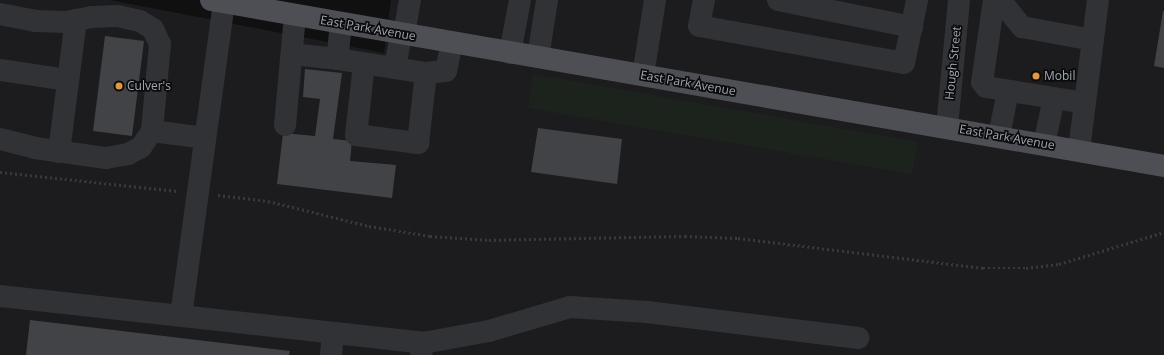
<!DOCTYPE html>
<html>
<head>
<meta charset="utf-8">
<style>
	body { margin:0 }
	#map { position:relative; width:1164px; height:355px; overflow:hidden; background:#101011; font-family:"Open Sans",sans-serif }
	div>[style] { position:absolute }
	.built>* { inset:0; background:#1c1c1e }
	.green>* { inset:0; background:#1c231d }
	.building>* { inset:0; background:#414347 }
	.path>* { height:2.5px; margin-top:-1.25px; transform-origin:0; background:repeating-linear-gradient(90deg,#37393c 0 2px,transparent 0 5px) }
	.minor>* { height:22px; margin:-11px; padding:0 11px; transform-origin:11px; border-radius:11px; background:#313236 }
	.major>* { height:22px; margin:-11px; padding:0 11px; transform-origin:11px; border-radius:11px; background:#4d4f54 }
	.dots>* { width:11px; height:11px; translate:-50% -50%; box-sizing:border-box; border:2px solid #0b0b0c; border-radius:50% }
	span { translate:-50% -50%; white-space:nowrap; text-align:center; line-height:1.15; -webkit-text-stroke:3.5px #0b0b0c; paint-order:stroke }
	.street-label { font-size:12px; color:#a2a8b1 }
	.poi-label { font-size:12px; color:#a2a8b1 }
	.left { translate:0 -50%; text-align:left }
</style>
</head>
<body>
<div id="map">
	<div class="built">
		<div style="clip-path:polygon(0 0,110px 0,384px 53px,391px 0,1164px 0,1164px 355px,0 355px)"></div>
	</div>
	<div class="green">
		<div style="clip-path:polygon(533px 74px,918px 142px,912px 174px,528px 108px)"></div>
	</div>
	<div class="building">
		<div style="clip-path:polygon(1163px 11px,1164px 11px,1164px 68px,1154px 66px)"></div>
		<div style="clip-path:polygon(105px 36px,144px 41px,132px 136px,93px 131px)"></div>
		<div style="clip-path:polygon(305px 69px,342px 73px,333px 139px,352px 141px,350px 161px,396px 165px,392px 198px,277px 184px,283px 133px,315px 136px,320px 99px,303px 97px)"></div>
		<div style="clip-path:polygon(538px 128px,622px 139px,617px 184px,531px 172px)"></div>
		<div style="clip-path:polygon(30px 320px,290px 351px,289px 355px,26px 355px)"></div>
	</div>
	<div class="path">
		<div style="left:0;top:172px;width:178px;rotate:6.1deg"></div>
		<div style="left:218px;top:195px;width:50px;rotate:6.8deg"></div>
		<div style="left:268px;top:201px;width:104px;rotate:13.9deg"></div>
		<div style="left:369px;top:226px;width:62px;rotate:9.3deg"></div>
		<div style="left:430px;top:236px;width:59px;rotate:3.9deg"></div>
		<div style="left:489px;top:240px;width:196px;rotate:-1.2deg"></div>
		<div style="left:685px;top:236px;width:53px;rotate:2.2deg"></div>
		<div style="left:738px;top:238px;width:247px;rotate:7deg"></div>
		<div style="left:983px;top:268px;width:43px"></div>
		<div style="left:1026px;top:268px;width:33px;rotate:-7deg"></div>
		<div style="left:1059px;top:264px;width:110px;rotate:-16.9deg"></div>
	</div>
	<div class="minor">
		<div style="left:704px;top:0;width:26px;rotate:101deg"></div>
		<div style="left:699px;top:26px;width:208px;rotate:10.2deg"></div>
		<div style="left:904px;top:63px;width:64px;rotate:-78.3deg"></div>
		<div style="left:778px;top:0;width:137px;rotate:11.4deg"></div>
		<div style="left:994px;top:0;width:83px;rotate:98.3deg"></div>
		<div style="left:982px;top:82px;width:6px;rotate:51deg"></div>
		<div style="left:986px;top:87px;width:100px;rotate:9.2deg"></div>
		<div style="left:1000px;top:0;width:35px;rotate:51deg"></div>
		<div style="left:1022px;top:27px;width:72px;rotate:10.4deg"></div>
		<div style="left:0;top:14px;width:36px;rotate:11deg"></div>
		<div style="left:35px;top:21px;width:31px;rotate:2deg"></div>
		<div style="left:66px;top:22px;width:25px;rotate:-11deg"></div>
		<div style="left:91px;top:17px;width:27px;rotate:-2deg"></div>
		<div style="left:118px;top:16px;width:23px;rotate:13deg"></div>
		<div style="left:140px;top:21px;width:15px;rotate:32deg"></div>
		<div style="left:153px;top:29px;width:17px;rotate:65deg"></div>
		<div style="left:160px;top:44px;width:87px;rotate:95.3deg"></div>
		<div style="left:341px;top:23px;width:36px;rotate:96deg"></div>
		<div style="left:337px;top:59px;width:59px;rotate:8.8deg"></div>
		<div style="left:395px;top:68px;width:36px;rotate:-80deg"></div>
		<div style="left:404px;top:34px;width:35px;rotate:-80deg"></div>
		<div style="left:510px;top:53px;width:54px;rotate:-79.3deg"></div>
		<div style="left:292px;top:54px;width:45px;rotate:6.3deg"></div>
		<div style="left:538px;top:57px;width:58px;rotate:-81deg"></div>
		<div style="left:364px;top:64px;width:71px;rotate:96.4deg"></div>
		<div style="left:356px;top:135px;width:63px;rotate:7.4deg"></div>
		<div style="left:418px;top:143px;width:70px;rotate:-83.5deg"></div>
		<div style="left:426px;top:73px;width:31px;rotate:-171deg"></div>
		<div style="left:0;top:70px;width:69px;rotate:8.4deg"></div>
		<div style="left:426px;top:73px;width:20px;rotate:-6deg"></div>
		<div style="left:446px;top:71px;width:29px;rotate:-78deg"></div>
		<div style="left:643px;top:75px;width:76px;rotate:-80.9deg"></div>
		<div style="left:285px;top:125px;width:110px;rotate:-84.8deg"></div>
		<div style="left:947px;top:127px;width:128px;rotate:-84.6deg"></div>
		<div style="left:999px;top:136px;width:46px;rotate:-78.7deg"></div>
		<div style="left:0;top:139px;width:36px;rotate:14deg"></div>
		<div style="left:35px;top:148px;width:72px;rotate:8deg"></div>
		<div style="left:106px;top:158px;width:22px;rotate:-10deg"></div>
		<div style="left:128px;top:154px;width:15px;rotate:-28deg"></div>
		<div style="left:141px;top:147px;width:19px;rotate:-55deg"></div>
		<div style="left:152px;top:131px;width:53px;rotate:7.5deg"></div>
		<div style="left:1044px;top:144px;width:47px;rotate:-77.7deg"></div>
		<div style="left:1079px;top:150px;width:151px;rotate:-82.8deg"></div>
		<div style="left:59px;top:152px;width:133px;rotate:-82.7deg"></div>
		<div style="left:0;top:296px;width:426px;rotate:6.3deg"></div>
		<div style="left:423px;top:343px;width:12px;rotate:99deg"></div>
		<div style="left:181px;top:316px;width:317px;rotate:-82.2deg"></div>
		<div style="left:423px;top:343px;width:67px;rotate:-10.3deg"></div>
		<div style="left:489px;top:331px;width:84px;rotate:-16.5deg"></div>
		<div style="left:570px;top:307px;width:77px;rotate:3.7deg"></div>
		<div style="left:647px;top:312px;width:213px;rotate:7deg"></div>
		<div style="left:331px;top:355px;width:22px;rotate:-85deg"></div>
	</div>
	<div class="major">
		<div style="left:211px;top:0;width:967px;rotate:9.88deg"></div>
	</div>
	<div class="dots">
		<div style="left:1036px;top:76px;background:#e59934"></div>
		<div style="left:119px;top:86px;background:#e59934"></div>
	</div>
	<div class="street-label">
		<span style="left:368px;top:28px;rotate:10deg">East Park Avenue</span>
		<span style="left:953px;top:63px;rotate:-84deg">Hough Street</span>
		<span style="left:688px;top:83px;rotate:10deg">East Park Avenue</span>
		<span style="left:1007px;top:137px;rotate:10deg">East Park Avenue</span>
	</div>
	<div class="poi-label">
		<span class="left" style="left:1044px;top:76px">Mobil</span>
		<span class="left" style="left:127px;top:86px">Culver's</span>
	</div>
</div>
</body>
</html>
